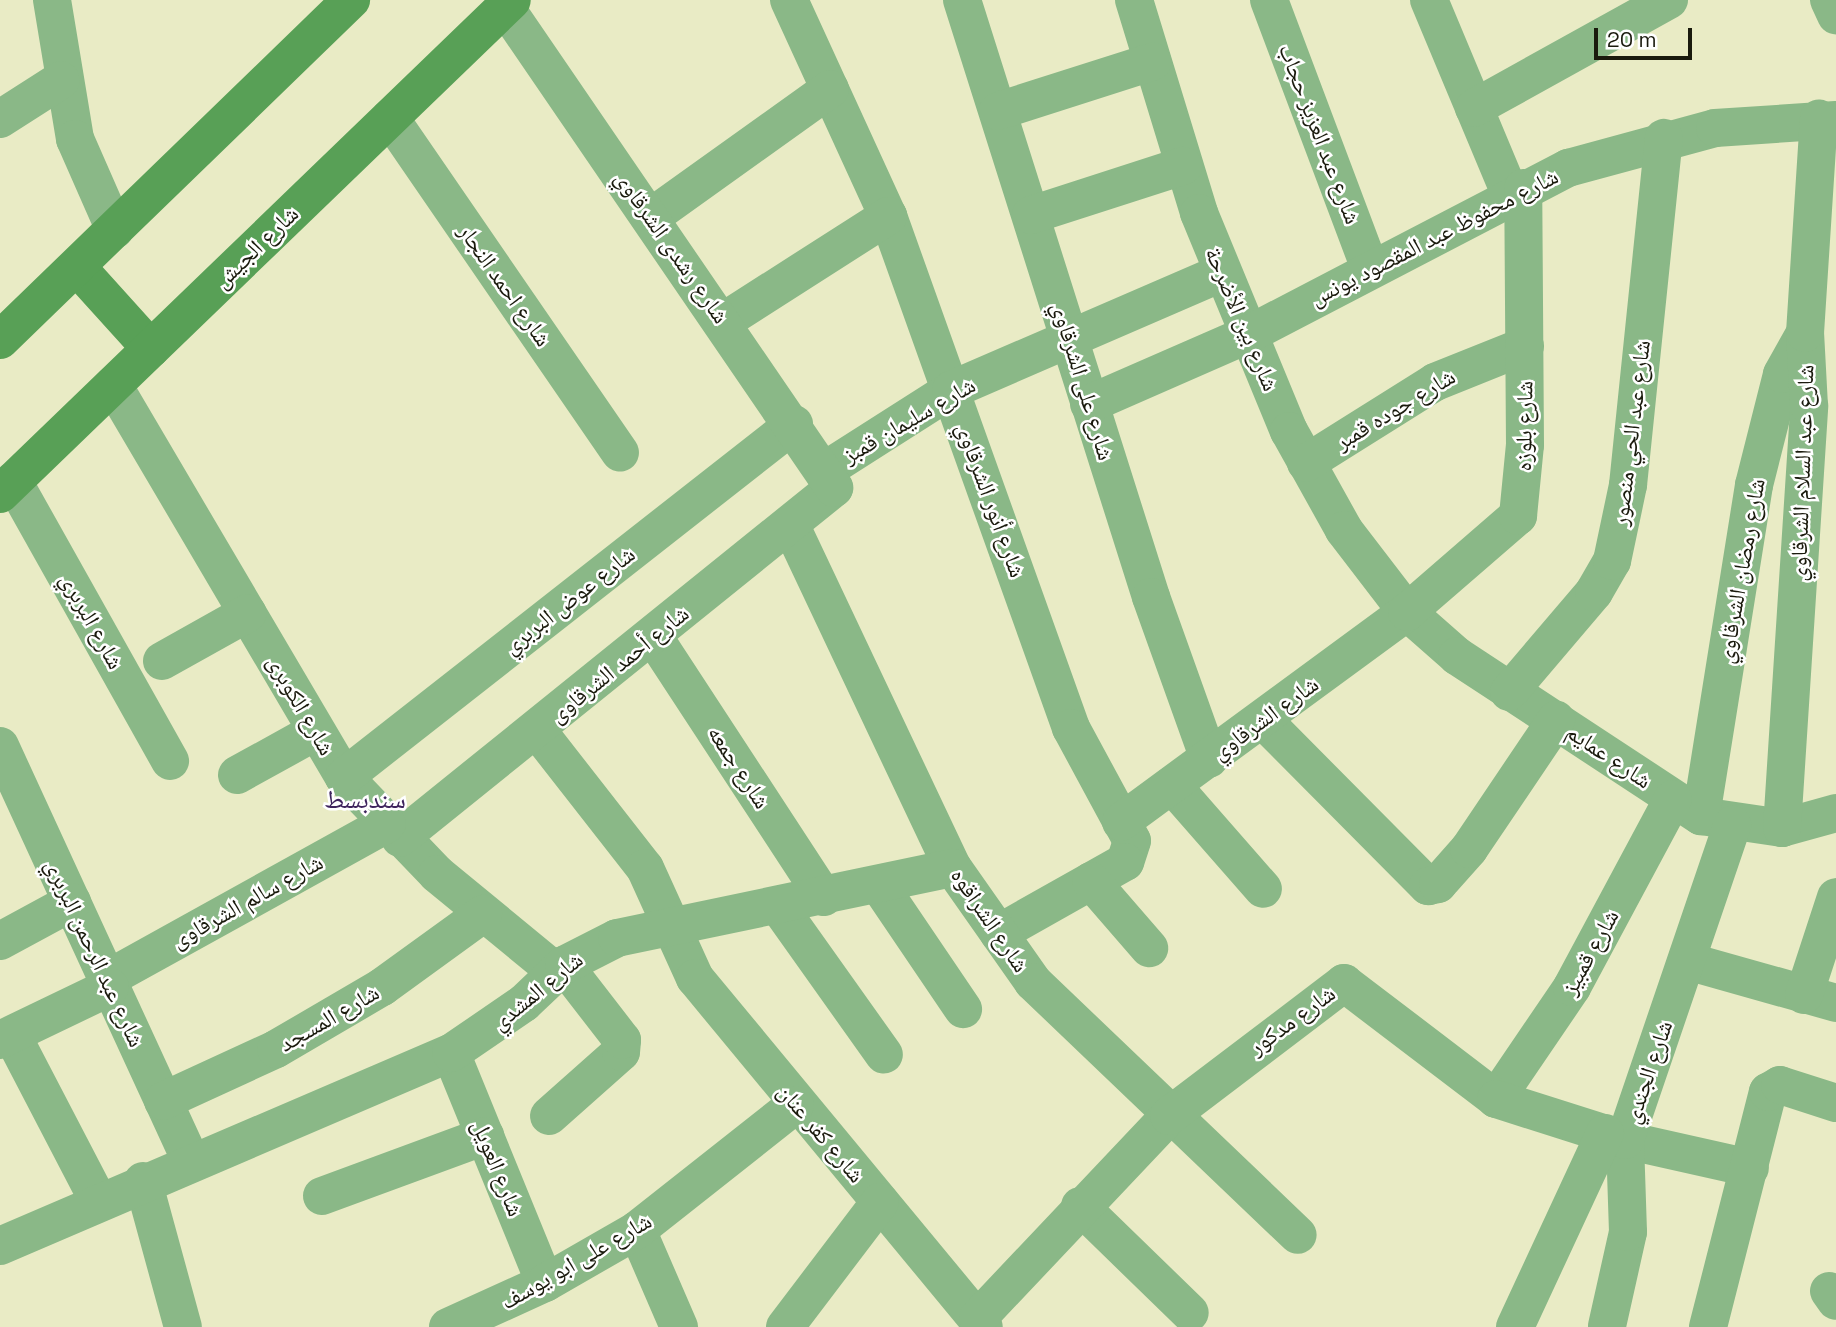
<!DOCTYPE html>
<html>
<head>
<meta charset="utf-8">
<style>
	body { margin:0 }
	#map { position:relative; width:1836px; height:1327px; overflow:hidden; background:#e9ebc5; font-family:"Space Grotesk","Noto Naskh Arabic",sans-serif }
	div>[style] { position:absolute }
	.street>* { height:38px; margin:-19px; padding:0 19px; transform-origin:19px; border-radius:19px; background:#8ab887 }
	.secondary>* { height:38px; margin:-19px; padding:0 19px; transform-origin:19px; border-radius:19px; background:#58a056 }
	span { translate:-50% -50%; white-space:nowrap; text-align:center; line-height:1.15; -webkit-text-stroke:5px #fff; paint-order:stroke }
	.street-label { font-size:23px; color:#1a1a0d }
	.quarter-label { font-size:26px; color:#3e245d }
	.scale { position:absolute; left:1594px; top:28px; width:98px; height:32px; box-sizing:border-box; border:4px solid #1a1a0d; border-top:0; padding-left:9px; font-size:21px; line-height:24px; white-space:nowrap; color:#1a1a0d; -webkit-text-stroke:5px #fff; paint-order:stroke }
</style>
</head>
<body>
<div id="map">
	<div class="street">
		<div style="left:52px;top:0;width:141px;rotate:80.6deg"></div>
		<div style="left:75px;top:139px;width:99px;rotate:66.3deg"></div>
		<div style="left:789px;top:0;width:238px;rotate:65.4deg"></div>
		<div style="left:888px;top:216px;width:544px;rotate:70.33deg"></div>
		<div style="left:1071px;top:728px;width:128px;rotate:61.6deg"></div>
		<div style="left:1132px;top:841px;width:22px;rotate:108deg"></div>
		<div style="left:1125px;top:862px;width:145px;rotate:150.6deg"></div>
		<div style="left:962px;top:0;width:626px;rotate:72.43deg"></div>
		<div style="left:1151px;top:597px;width:172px;rotate:70.3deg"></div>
		<div style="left:1134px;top:0;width:223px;rotate:73deg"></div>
		<div style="left:1199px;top:213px;width:236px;rotate:67.6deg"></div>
		<div style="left:1289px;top:431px;width:113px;rotate:60.9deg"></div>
		<div style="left:1344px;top:530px;width:103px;rotate:52.5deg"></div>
		<div style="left:1407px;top:612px;width:67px;rotate:41.3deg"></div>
		<div style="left:1457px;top:656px;width:292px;rotate:33.3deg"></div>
		<div style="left:1701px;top:816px;width:82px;rotate:8.4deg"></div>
		<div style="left:1782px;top:828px;width:56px;rotate:-15.5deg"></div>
		<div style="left:1269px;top:0;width:287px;rotate:69.4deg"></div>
		<div style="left:1429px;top:0;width:210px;rotate:67.3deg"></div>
		<div style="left:1829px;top:0;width:17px;rotate:65deg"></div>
		<div style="left:1474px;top:108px;width:223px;rotate:-29deg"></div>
		<div style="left:998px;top:111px;width:162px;rotate:-17.7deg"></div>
		<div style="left:390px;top:118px;width:406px;rotate:55.5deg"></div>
		<div style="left:0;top:119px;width:72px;rotate:-32.6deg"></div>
		<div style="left:1031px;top:215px;width:160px;rotate:-17.9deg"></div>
		<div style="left:651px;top:217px;width:220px;rotate:-35.6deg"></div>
		<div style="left:724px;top:321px;width:195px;rotate:-32.6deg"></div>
		<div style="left:113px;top:385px;width:455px;rotate:59.5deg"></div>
		<div style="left:344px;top:777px;width:134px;rotate:46.2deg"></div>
		<div style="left:437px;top:874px;width:153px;rotate:39.4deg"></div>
		<div style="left:1089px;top:404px;width:175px;rotate:-23.6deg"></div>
		<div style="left:1249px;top:334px;width:360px;rotate:-27.5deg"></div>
		<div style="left:1568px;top:168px;width:152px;rotate:-15.2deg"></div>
		<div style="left:1715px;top:128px;width:121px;rotate:-3.8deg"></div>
		<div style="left:1306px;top:463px;width:152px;rotate:-32.1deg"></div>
		<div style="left:1435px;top:382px;width:97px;rotate:-21.8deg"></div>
		<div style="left:827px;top:469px;width:147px;rotate:-32.5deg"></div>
		<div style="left:951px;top:390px;width:295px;rotate:-23.4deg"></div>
		<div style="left:13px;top:481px;width:321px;rotate:60.7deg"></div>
		<div style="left:791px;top:526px;width:378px;rotate:64.7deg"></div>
		<div style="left:953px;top:868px;width:139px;rotate:54.9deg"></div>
		<div style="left:1033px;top:982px;width:366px;rotate:43.7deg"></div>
		<div style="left:653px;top:636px;width:312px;rotate:56.8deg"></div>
		<div style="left:162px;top:661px;width:98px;rotate:-29.2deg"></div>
		<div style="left:1509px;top:692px;width:131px;rotate:-49.6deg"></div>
		<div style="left:1594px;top:592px;width:36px;rotate:-60deg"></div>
		<div style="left:1612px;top:561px;width:78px;rotate:-78.1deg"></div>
		<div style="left:1628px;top:485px;width:349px;rotate:-84.1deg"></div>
		<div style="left:1264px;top:721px;width:233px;rotate:45.2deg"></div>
		<div style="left:1428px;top:886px;width:10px;rotate:-11deg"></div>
		<div style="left:1438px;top:884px;width:47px;rotate:-48.5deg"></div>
		<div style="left:1469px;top:849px;width:156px;rotate:-56deg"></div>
		<div style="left:537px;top:730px;width:175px;rotate:52deg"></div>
		<div style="left:645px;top:868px;width:121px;rotate:65.6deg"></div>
		<div style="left:695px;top:978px;width:453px;rotate:50.4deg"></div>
		<div style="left:0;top:746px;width:456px;rotate:65.3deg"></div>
		<div style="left:237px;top:775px;width:89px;rotate:-28.9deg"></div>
		<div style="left:344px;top:777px;width:572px;rotate:-38.11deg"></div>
		<div style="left:1172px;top:785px;width:138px;rotate:48.8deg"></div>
		<div style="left:1701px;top:816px;width:335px;rotate:-80.9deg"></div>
		<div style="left:1754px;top:485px;width:114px;rotate:-75.8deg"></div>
		<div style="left:1782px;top:374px;width:47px;rotate:-60.7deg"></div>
		<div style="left:1121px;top:822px;width:355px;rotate:-36.3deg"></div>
		<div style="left:1407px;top:612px;width:147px;rotate:-40.9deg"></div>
		<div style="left:1518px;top:516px;width:71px;rotate:-84.4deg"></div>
		<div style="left:1525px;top:445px;width:257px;rotate:-90.4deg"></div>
		<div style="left:1782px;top:828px;width:423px;rotate:-86.3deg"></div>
		<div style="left:1809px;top:406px;width:73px;rotate:-93.1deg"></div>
		<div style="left:1805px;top:333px;width:215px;rotate:-86.3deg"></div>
		<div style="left:400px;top:838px;width:558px;rotate:-38.88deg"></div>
		<div style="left:834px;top:488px;width:583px;rotate:-124.37deg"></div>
		<div style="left:1091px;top:881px;width:89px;rotate:49.1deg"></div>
		<div style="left:879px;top:885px;width:150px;rotate:55.9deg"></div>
		<div style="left:779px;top:907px;width:181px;rotate:54.6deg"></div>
		<div style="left:0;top:941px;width:82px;rotate:-28.4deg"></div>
		<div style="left:1687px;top:961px;width:155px;rotate:15.7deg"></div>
		<div style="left:107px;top:979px;width:320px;rotate:-29deg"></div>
		<div style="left:1804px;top:995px;width:103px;rotate:-71.9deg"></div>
		<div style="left:12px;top:1035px;width:186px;rotate:62.5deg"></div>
		<div style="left:0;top:1040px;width:122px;rotate:-25.7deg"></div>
		<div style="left:451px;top:1053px;width:248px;rotate:67.8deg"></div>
		<div style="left:1496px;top:1099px;width:135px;rotate:-55.8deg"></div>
		<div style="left:1572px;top:987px;width:213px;rotate:-61.8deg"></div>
		<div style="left:163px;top:1101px;width:124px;rotate:-24.7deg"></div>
		<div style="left:276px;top:1049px;width:123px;rotate:-30.3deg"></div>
		<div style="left:382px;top:987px;width:125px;rotate:-35.9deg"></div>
		<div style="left:549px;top:1116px;width:96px;rotate:-41.6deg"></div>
		<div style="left:621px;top:1052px;width:12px;rotate:-85deg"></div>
		<div style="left:622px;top:1040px;width:95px;rotate:-127.7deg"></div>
		<div style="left:143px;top:1181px;width:151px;rotate:74.7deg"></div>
		<div style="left:322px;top:1196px;width:174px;rotate:-20.2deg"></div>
		<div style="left:1080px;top:1206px;width:153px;rotate:44.2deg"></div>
		<div style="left:637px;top:1230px;width:106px;rotate:66.6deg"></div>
		<div style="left:0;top:1246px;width:491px;rotate:-23.2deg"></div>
		<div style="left:451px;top:1053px;width:88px;rotate:-34.4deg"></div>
		<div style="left:524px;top:1003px;width:55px;rotate:-43.5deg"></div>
		<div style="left:564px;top:965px;width:59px;rotate:-27deg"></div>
		<div style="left:617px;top:938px;width:343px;rotate:-11.8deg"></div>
		<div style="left:1829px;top:1291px;width:12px;rotate:55deg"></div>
		<div style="left:978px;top:1318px;width:278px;rotate:-46.6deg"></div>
		<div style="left:1169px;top:1116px;width:220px;rotate:-37.2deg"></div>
		<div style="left:1344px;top:983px;width:191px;rotate:37.3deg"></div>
		<div style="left:1496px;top:1099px;width:135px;rotate:17.6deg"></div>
		<div style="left:1625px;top:1140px;width:128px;rotate:12.6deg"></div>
		<div style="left:1607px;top:1326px;width:96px;rotate:-77.4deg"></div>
		<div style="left:1628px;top:1232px;width:92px;rotate:-91.9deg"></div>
		<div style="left:1625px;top:1140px;width:333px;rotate:-71.2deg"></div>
		<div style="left:448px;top:1327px;width:107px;rotate:-24.4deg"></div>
		<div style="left:545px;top:1283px;width:106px;rotate:-29.9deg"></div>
		<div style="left:637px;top:1230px;width:201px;rotate:-38.3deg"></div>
		<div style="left:785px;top:1327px;width:157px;rotate:-52.8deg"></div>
		<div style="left:1515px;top:1327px;width:214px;rotate:-65.1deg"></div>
		<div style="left:1708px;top:1327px;width:243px;rotate:-75.7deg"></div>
		<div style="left:1768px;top:1092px;width:14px;rotate:-30deg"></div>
		<div style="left:1780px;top:1085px;width:59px;rotate:17.8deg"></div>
	</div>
	<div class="secondary">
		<div style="left:77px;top:267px;width:110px;rotate:47.9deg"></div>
		<div style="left:0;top:340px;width:489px;rotate:-44.1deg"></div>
		<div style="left:0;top:494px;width:711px;rotate:-43.97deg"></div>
	</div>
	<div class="street-label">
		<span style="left:1320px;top:134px;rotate:69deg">شارع عبد العزيز حجاب</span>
		<span style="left:1434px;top:237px;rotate:-27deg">شارع محفوظ عبد المقصود يونس</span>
		<span style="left:256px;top:247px;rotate:-44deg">شارع الجيش</span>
		<span style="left:672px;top:247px;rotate:55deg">شارع رشدى الشرقاوي</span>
		<span style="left:505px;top:285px;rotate:55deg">شارع احمد النجار</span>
		<span style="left:1242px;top:319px;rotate:67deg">شارع بين الأضرحة</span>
		<span style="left:1083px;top:381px;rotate:73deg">شارع على الشرقاوي</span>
		<span style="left:1395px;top:409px;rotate:-31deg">شارع جوده قمبر</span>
		<span style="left:909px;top:420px;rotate:-30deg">شارع سليمان قمبز</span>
		<span style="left:1524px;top:426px;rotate:-89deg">شارع بلوزه</span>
		<span style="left:1631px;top:433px;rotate:-83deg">شارع عبد الحي منصور</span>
		<span style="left:1802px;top:473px;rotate:-88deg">شارع عبد السلام الشرقاوي</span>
		<span style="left:991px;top:500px;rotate:70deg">شارع أنور الشرقاوي</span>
		<span style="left:1741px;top:571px;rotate:-80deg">شارع رمضان الشرقاوي</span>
		<span style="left:569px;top:600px;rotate:-38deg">شارع عوض البربري</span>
		<span style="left:92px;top:621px;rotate:61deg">شارع البربري</span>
		<span style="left:619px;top:664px;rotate:-39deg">شارع أحمد الشرقاوى</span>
		<span style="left:301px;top:705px;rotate:60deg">شارع الكوبرى</span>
		<span style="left:1265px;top:718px;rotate:-36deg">شارع الشرقاوي</span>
		<span style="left:1609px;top:756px;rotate:34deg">شارع عمايم</span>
		<span style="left:739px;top:767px;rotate:57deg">شارع جمعه</span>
		<span style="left:247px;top:901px;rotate:-29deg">شارع سالم الشرقاوى</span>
		<span style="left:990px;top:920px;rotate:56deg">شارع الشراقوه</span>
		<span style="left:1590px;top:952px;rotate:-61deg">شارع قمبيز</span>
		<span style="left:95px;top:953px;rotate:65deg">شارع عبد الرحمن البربري</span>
		<span style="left:537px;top:991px;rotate:-39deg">شارع المشدي</span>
		<span style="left:329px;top:1018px;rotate:-30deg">شارع المسجد</span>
		<span style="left:1292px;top:1020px;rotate:-36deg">شارع مدكور</span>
		<span style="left:1648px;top:1072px;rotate:-71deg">شارع الجندي</span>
		<span style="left:821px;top:1133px;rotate:50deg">شارع كفر عنان</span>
		<span style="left:498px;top:1168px;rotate:68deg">شارع العويل</span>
		<span style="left:576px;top:1261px;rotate:-30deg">شارع على ابو يوسف</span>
	</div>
	<div class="quarter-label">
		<span style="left:365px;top:800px">سندبسط</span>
	</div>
	<div class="scale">20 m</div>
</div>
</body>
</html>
